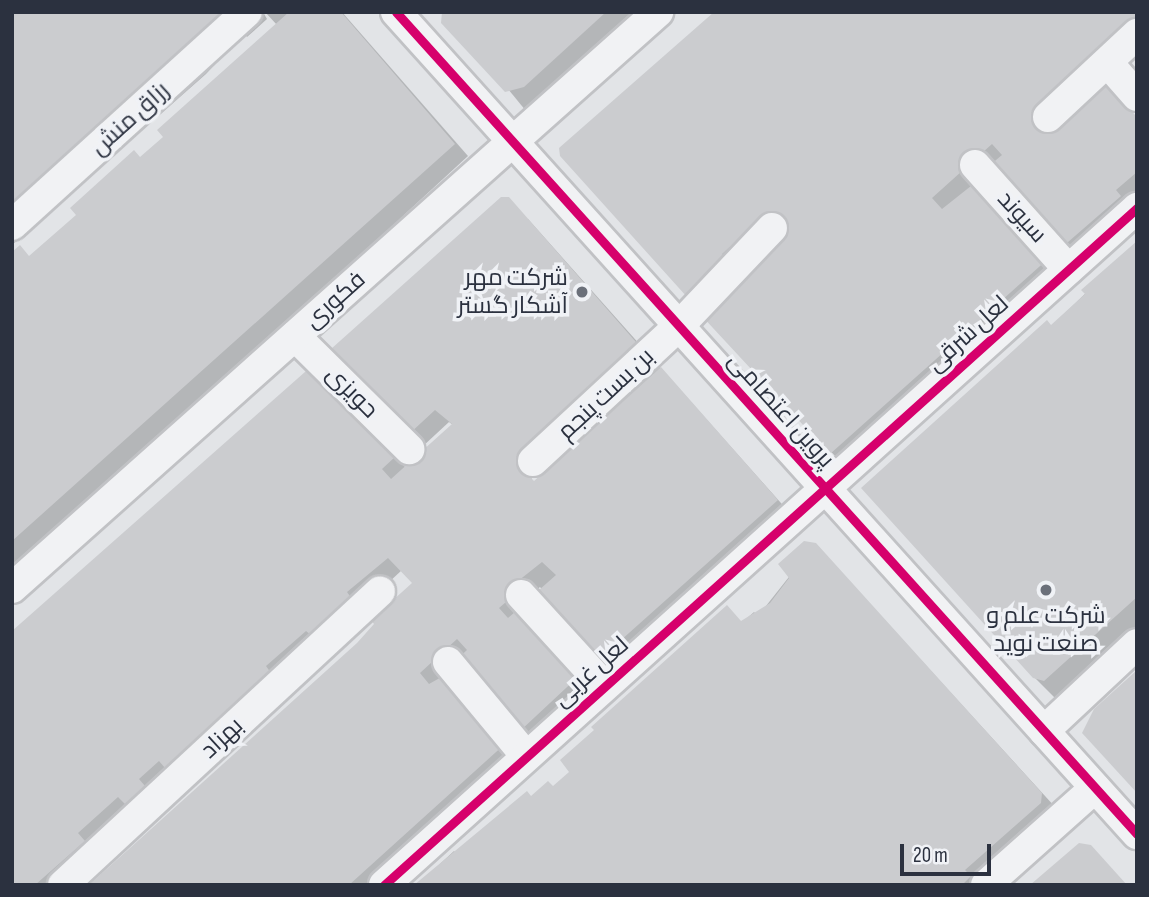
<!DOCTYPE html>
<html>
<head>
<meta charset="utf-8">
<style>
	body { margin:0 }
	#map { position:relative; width:1149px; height:897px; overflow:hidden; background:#e2e4e7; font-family:"Sofia Sans Condensed",Cairo,sans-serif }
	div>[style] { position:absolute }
	.shadow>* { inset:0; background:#0003 }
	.building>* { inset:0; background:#cbcccf }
	.roads { filter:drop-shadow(2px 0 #c1c2c5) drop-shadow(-2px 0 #c1c2c5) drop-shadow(0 2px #c1c2c5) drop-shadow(0 -2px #c1c2c5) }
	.minor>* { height:30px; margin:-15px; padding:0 15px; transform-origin:15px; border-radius:15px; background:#f1f2f4 }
	.cycleway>* { height:9px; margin:-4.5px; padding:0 4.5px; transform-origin:4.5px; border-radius:4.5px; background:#d6006c }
	.dots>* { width:19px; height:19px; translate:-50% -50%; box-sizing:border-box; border:4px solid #f0f2f6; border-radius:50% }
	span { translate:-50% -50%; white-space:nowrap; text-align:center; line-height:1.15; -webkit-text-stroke:7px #f0f2f6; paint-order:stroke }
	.street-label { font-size:24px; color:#2b313f }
	.poi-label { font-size:24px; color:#2b313f }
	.right { translate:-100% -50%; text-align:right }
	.frame { position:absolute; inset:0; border:14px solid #2b313f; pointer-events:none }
	.scale { position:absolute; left:900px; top:844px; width:91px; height:32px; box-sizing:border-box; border:4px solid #2b313f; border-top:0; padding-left:9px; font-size:21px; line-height:24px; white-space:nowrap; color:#2b313f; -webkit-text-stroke:5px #f0f2f6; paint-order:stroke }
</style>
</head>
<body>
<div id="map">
	<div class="shadow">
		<div style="clip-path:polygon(12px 12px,263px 12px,267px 19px,247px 37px,244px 33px,206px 74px,12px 245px)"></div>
		<div style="clip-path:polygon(265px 12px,342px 12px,468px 156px,404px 215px,410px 222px,277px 341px,271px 335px,175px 421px,186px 433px,93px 516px,80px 505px,32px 548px,43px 561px,12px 589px,12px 254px,29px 258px,163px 139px,277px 25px)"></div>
		<div style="clip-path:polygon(445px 12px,634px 12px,526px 111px)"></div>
		<div style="clip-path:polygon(1137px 119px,1137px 197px,1067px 279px,844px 466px,562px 155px,1048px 125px,1054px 132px)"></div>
		<div style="clip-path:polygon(evenodd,528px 219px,797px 521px,613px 684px,540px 587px,526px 599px,593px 688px,377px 885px,92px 885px,358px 645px,414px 583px,402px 570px,64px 885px,12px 885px,333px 386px,406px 468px,453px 425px,449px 422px,422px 447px,409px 433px,528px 219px,609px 397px,619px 407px,534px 483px,531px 479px,611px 404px,609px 397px)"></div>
		<div style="clip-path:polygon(1137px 243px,1137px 645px,1060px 703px,1034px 677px,1051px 327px)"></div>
		<div style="clip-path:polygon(815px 544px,1067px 820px,1002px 885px,417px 885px,454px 851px,458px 855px,531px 798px,553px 788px,754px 612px,758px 616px)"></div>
	</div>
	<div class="building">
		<div style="clip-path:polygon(12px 12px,246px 12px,12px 220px)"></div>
		<div style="clip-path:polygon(289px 12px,341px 12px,455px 144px,12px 541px,12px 252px,20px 245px,29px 256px,76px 215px,70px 208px,134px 150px,140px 157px,163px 137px,157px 130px)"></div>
		<div style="clip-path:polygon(442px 12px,606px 12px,524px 87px,505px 92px,441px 23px)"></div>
		<div style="clip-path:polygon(714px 12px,1137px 12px,1137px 23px,1036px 110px,1054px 131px,1106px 84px,1137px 117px,1137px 172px,1116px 190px,1121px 196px,1060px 249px,990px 165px,1002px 155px,992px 144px,932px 198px,942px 209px,976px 182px,1049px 258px,830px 454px,700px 314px,748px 243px,742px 236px,722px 254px,728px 261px,687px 297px,560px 156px,559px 148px)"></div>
		<div style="clip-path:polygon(501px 197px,509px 197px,642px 349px,518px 463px,530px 477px,534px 481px,661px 367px,778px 500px,592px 666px,530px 598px,556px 575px,542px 562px,513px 585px,520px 590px,499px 608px,508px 618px,522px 606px,581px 674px,520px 731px,455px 661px,467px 650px,457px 639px,420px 673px,429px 684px,445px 675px,506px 743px,349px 885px,89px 885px,357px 643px,374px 624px,371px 620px,412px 583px,388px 558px,347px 592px,352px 599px,311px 635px,306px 631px,266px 666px,271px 673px,186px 750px,165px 768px,159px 761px,139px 779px,145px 786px,125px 804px,118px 797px,78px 833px,85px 841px,35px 885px,12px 885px,12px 631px,314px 364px,396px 456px,382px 469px,391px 479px,452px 424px,435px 410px,408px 435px,331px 349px)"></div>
		<div style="clip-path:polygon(1137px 241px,1137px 597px,1044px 681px,1033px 678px,861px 488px,1047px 320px,1051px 325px,1085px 294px,1081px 290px)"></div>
		<div style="clip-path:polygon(804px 541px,816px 543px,1042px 793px,1041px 803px,965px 870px,971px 876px,962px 885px,414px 885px,527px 791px,531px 796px,548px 781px,553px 786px,569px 772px,560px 760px,594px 730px,591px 727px,727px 605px,741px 621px,770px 603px,789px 578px,778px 564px)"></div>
		<div style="clip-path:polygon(1137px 670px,1137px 793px,1082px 733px,1094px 709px)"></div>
		<div style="clip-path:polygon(1079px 843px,1091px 845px,1127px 885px,1030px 885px)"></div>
	</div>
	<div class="roads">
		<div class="minor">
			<div style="left:396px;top:12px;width:1107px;rotate:47.97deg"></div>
			<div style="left:1108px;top:63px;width:44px;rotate:48.7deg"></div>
			<div style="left:1048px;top:117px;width:122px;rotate:-43deg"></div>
			<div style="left:975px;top:165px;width:140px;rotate:48.2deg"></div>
			<div style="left:12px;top:225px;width:317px;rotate:-42.2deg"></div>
			<div style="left:295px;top:336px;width:161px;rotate:44.7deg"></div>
			<div style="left:533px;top:461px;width:199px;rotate:-42.8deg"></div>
			<div style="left:679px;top:326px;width:135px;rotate:-46.5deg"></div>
			<div style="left:12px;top:588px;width:866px;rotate:-41.72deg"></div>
			<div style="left:521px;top:595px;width:123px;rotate:47.6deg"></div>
			<div style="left:448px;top:662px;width:122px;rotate:50.3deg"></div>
			<div style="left:1044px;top:731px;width:127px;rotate:-43.1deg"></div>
			<div style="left:63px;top:885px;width:432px;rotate:-42.8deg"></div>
			<div style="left:384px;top:885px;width:1013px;rotate:-41.96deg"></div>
			<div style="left:986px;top:885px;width:146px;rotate:-41.7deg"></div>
		</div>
	</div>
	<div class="cycleway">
		<div style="left:396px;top:12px;width:1107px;rotate:47.97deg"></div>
		<div style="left:384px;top:885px;width:1013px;rotate:-41.96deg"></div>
	</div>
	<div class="dots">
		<div style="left:582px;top:292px;background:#6b707a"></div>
		<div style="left:1046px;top:590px;background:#6b707a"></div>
	</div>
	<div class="street-label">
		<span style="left:130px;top:119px;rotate:-42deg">رزاق منش</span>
		<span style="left:1022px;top:217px;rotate:48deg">سیوند</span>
		<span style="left:335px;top:300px;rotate:-42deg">فکوری</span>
		<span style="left:968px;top:334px;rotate:-42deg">لعل شرقی</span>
		<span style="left:352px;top:392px;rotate:45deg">حویزی</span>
		<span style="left:606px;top:394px;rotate:-43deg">بن بست پنجم</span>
		<span style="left:781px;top:410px;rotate:48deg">پروین اعتصامی</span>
		<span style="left:591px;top:672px;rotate:-42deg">لعل غربی</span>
		<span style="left:222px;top:738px;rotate:-43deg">بهزاد</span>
	</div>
	<div class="poi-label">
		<span class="right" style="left:568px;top:292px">شرکت مهر<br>آشکار گستر</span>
		<span style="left:1046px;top:630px">شرکت علم و<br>صنعت نوید</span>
	</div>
	<div class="frame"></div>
	<div class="scale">20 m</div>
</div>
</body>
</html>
